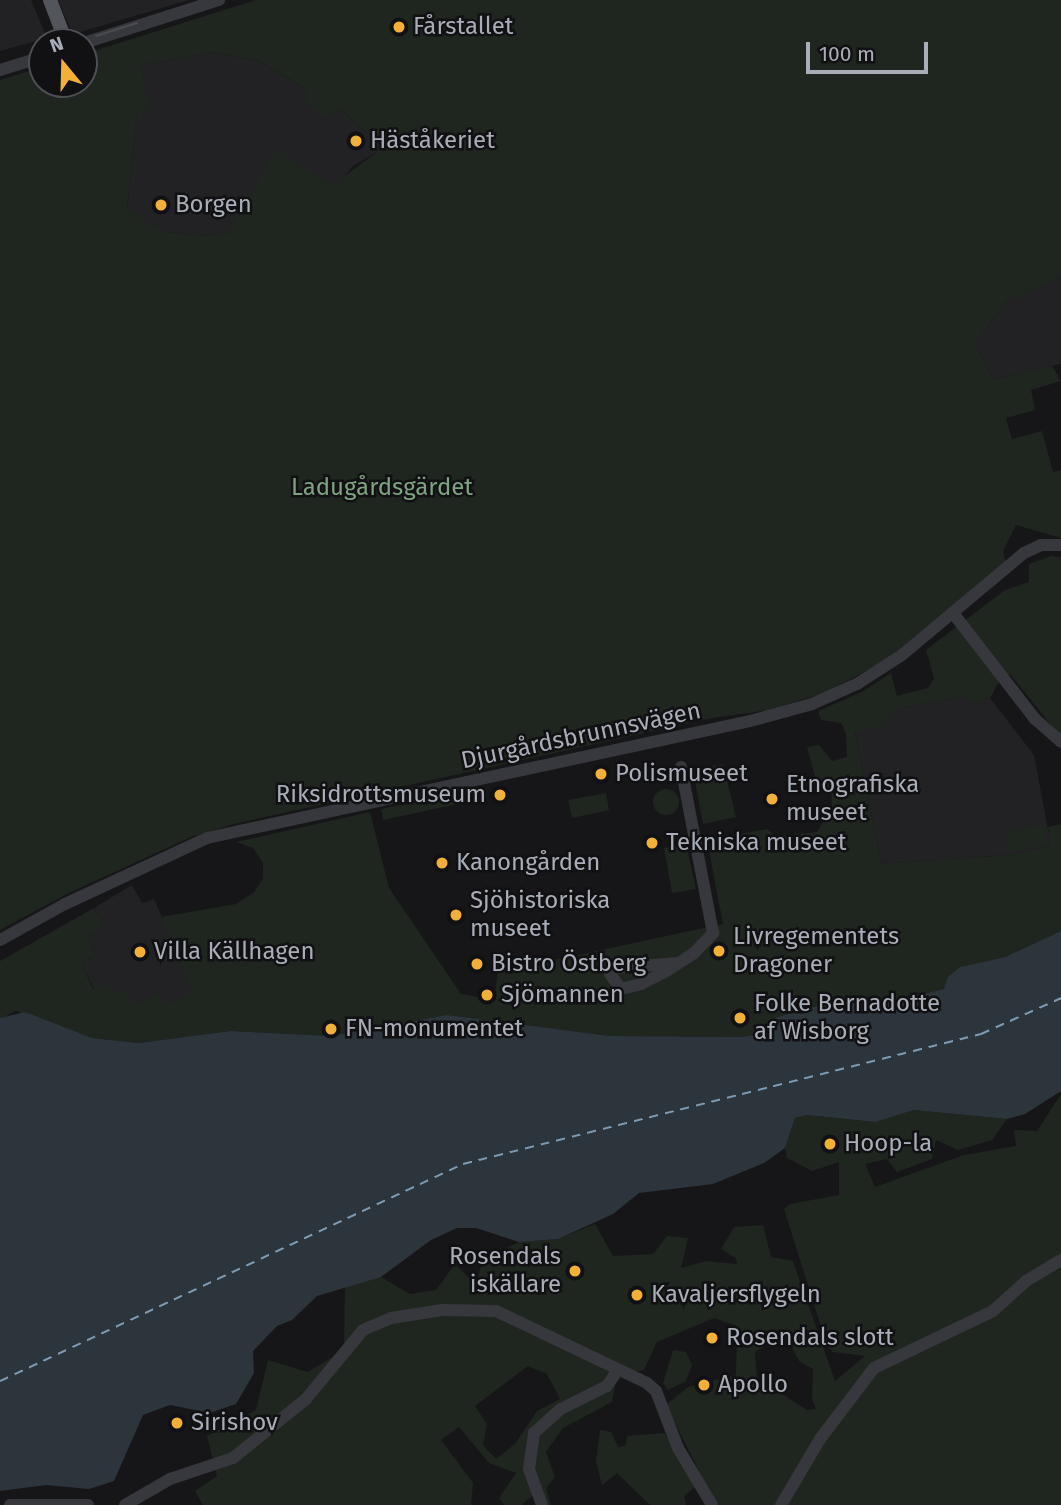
<!DOCTYPE html>
<html>
<head>
<meta charset="utf-8">
<style>
	body { margin:0 }
	#map { position:relative; width:1061px; height:1505px; overflow:hidden; background:#161618; font-family:"Fira Sans",sans-serif }
	div>[style] { position:absolute }
	.built>* { inset:0; background:#222225 }
	.green>* { inset:0; background:#1e261f }
	.round { border-radius:50% }
	.water>* { inset:0; background:#2c353c }
	.ferry>* { height:2px; margin-top:-1px; transform-origin:0; background:repeating-linear-gradient(90deg,#7f9bb3 0 9px,transparent 0 16px) }
	.minor>* { height:12px; margin:-6px; padding:0 6px; transform-origin:6px; border-radius:6px; background:#37383d }
	.major>* { height:14px; margin:-7px; padding:0 7px; transform-origin:7px; border-radius:7px; background:#53555c }
	.tram>* { height:2px; margin:-1px; padding:0 1px; transform-origin:1px; border-radius:1px; background:#4a4c52 }
	.dots>* { width:19px; height:19px; translate:-50% -50%; box-sizing:border-box; border:4px solid #111113; border-radius:50% }
	span { translate:-50% -50%; white-space:nowrap; text-align:center; line-height:1.15; -webkit-text-stroke:5px #111113; paint-order:stroke }
	.poi-label { font-size:24px; color:#a8adb8 }
	.left { translate:0 -50%; text-align:left }
	.right { translate:-100% -50%; text-align:right }
	.park-label { font-size:24px; color:#7fa381 }
	.street-label { font-size:24px; color:#a8adb8 }
	.north { position:absolute; left:28px; top:28px; width:70px; height:70px; box-sizing:border-box; background:#111113; border:2px solid #4d4f55; border-radius:50%; rotate:341deg; font-size:19px; font-weight:700; line-height:28px; text-align:center; color:#a8adb8 }
	.north::after { content:''; display:block; margin:auto; width:24px; height:32px; background:#f2b134; clip-path:polygon(50% 0,100% 100%,50% 72%,0 100%) }
	.scale { position:absolute; left:806px; top:42px; width:122px; height:32px; box-sizing:border-box; border:4px solid #a8adb8; border-top:0; padding-left:9px; font-size:21px; line-height:24px; white-space:nowrap; color:#a8adb8; -webkit-text-stroke:5px #111113; paint-order:stroke }
</style>
</head>
<body>
<div id="map">
	<div class="built">
		<div style="clip-path:polygon(0 0,31px 0,45px 33px,36px 41px,0 51px)"></div>
		<div style="clip-path:polygon(58px 0,189px 0,80px 32px,70px 28px)"></div>
		<div style="clip-path:polygon(213px 52px,259px 61px,340px 109px,381px 144px,377px 152px,353px 166px,338px 184px,228px 233px,202px 236px,165px 232px,127px 211px,137px 112px,148px 109px,141px 65px)"></div>
		<div style="clip-path:polygon(1054px 276px,1061px 276px,1061px 364px,993px 380px,975px 343px,1006px 301px)"></div>
		<div style="clip-path:polygon(961px 696px,976px 703px,990px 698px,1034px 755px,1051px 846px,1008px 855px,881px 864px,855px 732px,898px 709px)"></div>
		<div style="clip-path:polygon(132px 885px,142px 903px,154px 899px,194px 991px,166px 1006px,139px 1005px,94px 989px,81px 963px,96px 955px,87px 938px,103px 925px,94px 908px)"></div>
	</div>
	<div class="green">
		<div style="clip-path:polygon(evenodd,256px 0,1061px 0,1061px 276px,1006px 301px,975px 343px,993px 380px,1052px 366px,1061px 381px,1031px 390px,1035px 410px,1006px 418px,1012px 439px,1042px 431px,1053px 472px,1061px 470px,1061px 538px,1016px 525px,1003px 551px,1006px 563px,891px 658px,824px 693px,769px 710px,712px 718px,234px 824px,191px 837px,69px 893px,0 930px,0 80px,42px 67px,42px 84px,84px 84px,84px 54px,256px 0,214px 52px,259px 61px,305px 88px,306px 104px,325px 118px,340px 109px,381px 144px,377px 152px,331px 186px,277px 148px,228px 233px,202px 236px,165px 232px,127px 210px,137px 113px,149px 109px,141px 65px,214px 52px)"></div>
		<div style="clip-path:polygon(1051px 556px,1061px 557px,1061px 746px,1056px 731px,1010px 674px,1000px 680px,990px 698px,976px 703px,961px 696px,898px 709px,889px 714px,885px 724px,855px 733px,881px 864px,1008px 855px,1050px 846px,1048px 827px,1061px 824px,1061px 931px,1005px 957px,960px 967px,945px 989px,895px 1001px,805px 1009px,769px 1021px,763px 1033px,743px 1037px,610px 1036px,447px 1015px,331px 1036px,231px 1031px,138px 1043px,92px 1038px,16px 1011px,0 1019px,0 961px,94px 908px,103px 925px,87px 938px,96px 955px,81px 963px,93px 989px,107px 982px,113px 993px,125px 990px,129px 1000px,139px 1005px,158px 994px,166px 1005px,193px 991px,161px 917px,236px 904px,254px 892px,263px 879px,263px 863px,253px 848px,236px 842px,370px 812px,389px 888px,461px 994px,494px 1000px,498px 972px,723px 924px,707px 840px,767px 829px,776px 836px,817px 832px,832px 807px,831px 790px,815px 777px,807px 747px,819px 745px,832px 761px,847px 757px,846px 734px,841px 723px,821px 720px,818px 711px,862px 692px,891px 673px,897px 696px,928px 688px,934px 678px,926px 650px,1005px 590px,1029px 582px,1029px 564px)"></div>
		<div style="clip-path:polygon(723px 764px,736px 817px,703px 824px,693px 770px)"></div>
		<div class="round" style="left:653px;top:789px;width:26px;height:26px"></div>
		<div style="clip-path:polygon(606px 793px,609px 810px,572px 818px,568px 800px)"></div>
		<div style="clip-path:polygon(455px 794px,458px 804px,383px 820px,381px 809px)"></div>
		<div style="clip-path:polygon(1044px 825px,1047px 844px,1008px 852px,1005px 832px)"></div>
		<div style="clip-path:polygon(686px 844px,696px 889px,672px 893px,664px 848px)"></div>
		<div style="clip-path:polygon(evenodd,1061px 1094px,1061px 1505px,716px 1505px,666px 1405px,688px 1387px,736px 1375px,737px 1326px,714px 1318px,657px 1342px,644px 1370px,617px 1375px,612px 1402px,563px 1428px,546px 1452px,555px 1477px,546px 1488px,551px 1505px,538px 1505px,535px 1494px,521px 1505px,504px 1505px,499px 1498px,516px 1473px,489px 1463px,459px 1427px,441px 1440px,473px 1483px,471px 1505px,203px 1505px,195px 1491px,217px 1476px,207px 1436px,256px 1410px,268px 1360px,308px 1372px,344px 1350px,345px 1284px,381px 1277px,410px 1294px,436px 1290px,455px 1264px,476px 1285px,483px 1259px,519px 1242px,558px 1239px,595px 1224px,613px 1256px,653px 1254px,667px 1236px,688px 1238px,681px 1268px,706px 1261px,737px 1264px,736px 1258px,721px 1249px,734px 1227px,763px 1225px,771px 1257px,793px 1261px,835px 1381px,865px 1356px,833px 1352px,827px 1346px,784px 1209px,790px 1204px,839px 1195px,839px 1162px,812px 1171px,787px 1158px,785px 1148px,795px 1118px,807px 1115px,874px 1122px,914px 1110px,1007px 1119px,992px 1140px,958px 1150px,936px 1140px,932px 1159px,897px 1172px,887px 1159px,865px 1164px,875px 1187px,964px 1155px,1016px 1146px,1014px 1130px,1037px 1131px,1061px 1094px,783px 1330px,799px 1361px,813px 1369px,812px 1399px,816px 1409px,807px 1410px,757px 1378px,755px 1352px,768px 1344px,765px 1331px,783px 1330px,1061px 1094px,528px 1366px,547px 1374px,560px 1399px,537px 1411px,515px 1444px,496px 1459px,483px 1445px,487px 1424px,475px 1406px,528px 1366px)"></div>
		<div style="clip-path:polygon(673px 1350px,686px 1352px,692px 1365px,686px 1381px,668px 1390px,663px 1383px)"></div>
		<div style="clip-path:polygon(600px 1430px,611px 1432px,618px 1447px,625px 1446px,627px 1436px,665px 1433px,695px 1487px,684px 1496px,686px 1505px,650px 1505px,617px 1473px,602px 1485px,596px 1462px)"></div>
	</div>
	<div class="water">
		<div style="clip-path:polygon(1061px 931px,1061px 1091px,1025px 1114px,1007px 1119px,914px 1110px,875px 1122px,807px 1115px,795px 1118px,785px 1148px,764px 1163px,713px 1184px,639px 1193px,613px 1214px,558px 1239px,519px 1242px,476px 1228px,457px 1228px,431px 1240px,381px 1277px,317px 1296px,292px 1320px,277px 1326px,253px 1351px,254px 1373px,236px 1404px,210px 1413px,170px 1405px,143px 1415px,114px 1481px,89px 1489px,46px 1485px,0 1491px,0 1018px,25px 1012px,92px 1038px,138px 1043px,231px 1031px,331px 1036px,447px 1015px,610px 1036px,743px 1037px,763px 1033px,769px 1020px,805px 1009px,865px 997px,895px 1001px,944px 989px,948px 977px,960px 967px,1005px 957px)"></div>
	</div>
	<div class="ferry">
		<div style="left:0;top:1381px;width:511px;rotate:-25.11deg"></div>
		<div style="left:463px;top:1164px;width:534px;rotate:-14.09deg"></div>
		<div style="left:981px;top:1034px;width:88px;rotate:-24.2deg"></div>
	</div>
	<div class="minor">
		<div style="left:84px;top:43px;width:142px;rotate:-17.7deg"></div>
		<div style="left:0;top:70px;width:44px;rotate:-17.2deg"></div>
		<div style="left:953px;top:613px;width:134px;rotate:52.3deg"></div>
		<div style="left:1035px;top:719px;width:35px;rotate:41deg"></div>
		<div style="left:0;top:940px;width:74px;rotate:-29deg"></div>
		<div style="left:65px;top:904px;width:157px;rotate:-24.9deg"></div>
		<div style="left:207px;top:838px;width:555px;rotate:-12.16deg"></div>
		<div style="left:750px;top:721px;width:64px;rotate:-15.3deg"></div>
		<div style="left:812px;top:704px;width:49px;rotate:-24deg"></div>
		<div style="left:857px;top:684px;width:54px;rotate:-32.8deg"></div>
		<div style="left:902px;top:655px;width:159px;rotate:-39.9deg"></div>
		<div style="left:1024px;top:553px;width:19px;rotate:-25deg"></div>
		<div style="left:1041px;top:545px;width:20px"></div>
		<div style="left:678px;top:963px;width:62px;rotate:175.4deg"></div>
		<div style="left:616px;top:968px;width:8px;rotate:135deg"></div>
		<div style="left:610px;top:974px;width:19px;rotate:54deg"></div>
		<div style="left:621px;top:989px;width:21px;rotate:-14deg"></div>
		<div style="left:641px;top:984px;width:30px;rotate:-27deg"></div>
		<div style="left:668px;top:970px;width:31px;rotate:-33deg"></div>
		<div style="left:694px;top:953px;width:28px;rotate:-46deg"></div>
		<div style="left:713px;top:933px;width:169px;rotate:-100.9deg"></div>
		<div style="left:10px;top:1505px;width:78px"></div>
		<div style="left:125px;top:1505px;width:52px;rotate:-30deg"></div>
		<div style="left:170px;top:1479px;width:66px;rotate:-18.4deg"></div>
		<div style="left:233px;top:1458px;width:94px;rotate:-38.9deg"></div>
		<div style="left:306px;top:1399px;width:89px;rotate:-50.4deg"></div>
		<div style="left:363px;top:1330px;width:30px;rotate:-23deg"></div>
		<div style="left:391px;top:1318px;width:52px;rotate:-8.9deg"></div>
		<div style="left:442px;top:1310px;width:54px;rotate:1.1deg"></div>
		<div style="left:496px;top:1311px;width:167px;rotate:25.5deg"></div>
		<div style="left:647px;top:1383px;width:12px;rotate:42deg"></div>
		<div style="left:656px;top:1391px;width:61px;rotate:68.9deg"></div>
		<div style="left:678px;top:1448px;width:66px;rotate:59.2deg"></div>
		<div style="left:542px;top:1505px;width:38px;rotate:-110deg"></div>
		<div style="left:529px;top:1469px;width:36px;rotate:-82deg"></div>
		<div style="left:534px;top:1433px;width:36px;rotate:-42deg"></div>
		<div style="left:561px;top:1409px;width:51px;rotate:-26.6deg"></div>
		<div style="left:607px;top:1386px;width:18px;rotate:-56deg"></div>
		<div style="left:781px;top:1505px;width:77px;rotate:-59.4deg"></div>
		<div style="left:820px;top:1439px;width:89px;rotate:-52.7deg"></div>
		<div style="left:874px;top:1368px;width:132px;rotate:-25.6deg"></div>
		<div style="left:993px;top:1311px;width:45px;rotate:-42.3deg"></div>
		<div style="left:1026px;top:1281px;width:41px;rotate:-31deg"></div>
	</div>
	<div class="major">
		<div style="left:50px;top:0;width:45px;rotate:69.1deg"></div>
	</div>
	<div class="tram">
		<div style="left:96px;top:36px;width:43px;rotate:-17.6deg"></div>
	</div>
	<div class="dots">
		<div style="left:399px;top:27px;background:#f2b134"></div>
		<div style="left:356px;top:141px;background:#f2b134"></div>
		<div style="left:161px;top:205px;background:#f2b134"></div>
		<div style="left:601px;top:774px;background:#f2b134"></div>
		<div style="left:500px;top:795px;background:#f2b134"></div>
		<div style="left:772px;top:799px;background:#f2b134"></div>
		<div style="left:652px;top:843px;background:#f2b134"></div>
		<div style="left:442px;top:863px;background:#f2b134"></div>
		<div style="left:456px;top:915px;background:#f2b134"></div>
		<div style="left:719px;top:951px;background:#f2b134"></div>
		<div style="left:140px;top:952px;background:#f2b134"></div>
		<div style="left:477px;top:964px;background:#f2b134"></div>
		<div style="left:487px;top:995px;background:#f2b134"></div>
		<div style="left:740px;top:1018px;background:#f2b134"></div>
		<div style="left:331px;top:1029px;background:#f2b134"></div>
		<div style="left:830px;top:1144px;background:#f2b134"></div>
		<div style="left:575px;top:1271px;background:#f2b134"></div>
		<div style="left:637px;top:1295px;background:#f2b134"></div>
		<div style="left:712px;top:1338px;background:#f2b134"></div>
		<div style="left:704px;top:1385px;background:#f2b134"></div>
		<div style="left:177px;top:1423px;background:#f2b134"></div>
	</div>
	<div class="poi-label">
		<span class="left" style="left:413px;top:27px">Fårstallet</span>
		<span class="left" style="left:370px;top:141px">Häståkeriet</span>
		<span class="left" style="left:175px;top:205px">Borgen</span>
		<span class="left" style="left:615px;top:774px">Polismuseet</span>
		<span class="left" style="left:786px;top:799px">Etnografiska<br>museet</span>
		<span class="right" style="left:486px;top:795px">Riksidrottsmuseum</span>
		<span class="left" style="left:666px;top:843px">Tekniska museet</span>
		<span class="left" style="left:456px;top:863px">Kanongården</span>
		<span class="left" style="left:470px;top:915px">Sjöhistoriska<br>museet</span>
		<span class="left" style="left:733px;top:951px">Livregementets<br>Dragoner</span>
		<span class="left" style="left:154px;top:952px">Villa Källhagen</span>
		<span class="left" style="left:491px;top:964px">Bistro Östberg</span>
		<span class="left" style="left:501px;top:995px">Sjömannen</span>
		<span class="left" style="left:754px;top:1018px">Folke Bernadotte<br>af Wisborg</span>
		<span class="left" style="left:345px;top:1029px">FN-monumentet</span>
		<span class="left" style="left:844px;top:1144px">Hoop-la</span>
		<span class="right" style="left:561px;top:1271px">Rosendals<br>iskällare</span>
		<span class="left" style="left:651px;top:1295px">Kavaljersflygeln</span>
		<span class="left" style="left:726px;top:1338px">Rosendals slott</span>
		<span class="left" style="left:718px;top:1385px">Apollo</span>
		<span class="left" style="left:191px;top:1423px">Sirishov</span>
	</div>
	<div class="park-label">
		<span style="left:382px;top:488px">Ladugårdsgärdet</span>
	</div>
	<div class="street-label">
		<span style="left:581px;top:736px;rotate:-12deg">Djurgårdsbrunnsvägen</span>
	</div>
	<div class="north">N</div>
	<div class="scale">100 m</div>
</div>
</body>
</html>
